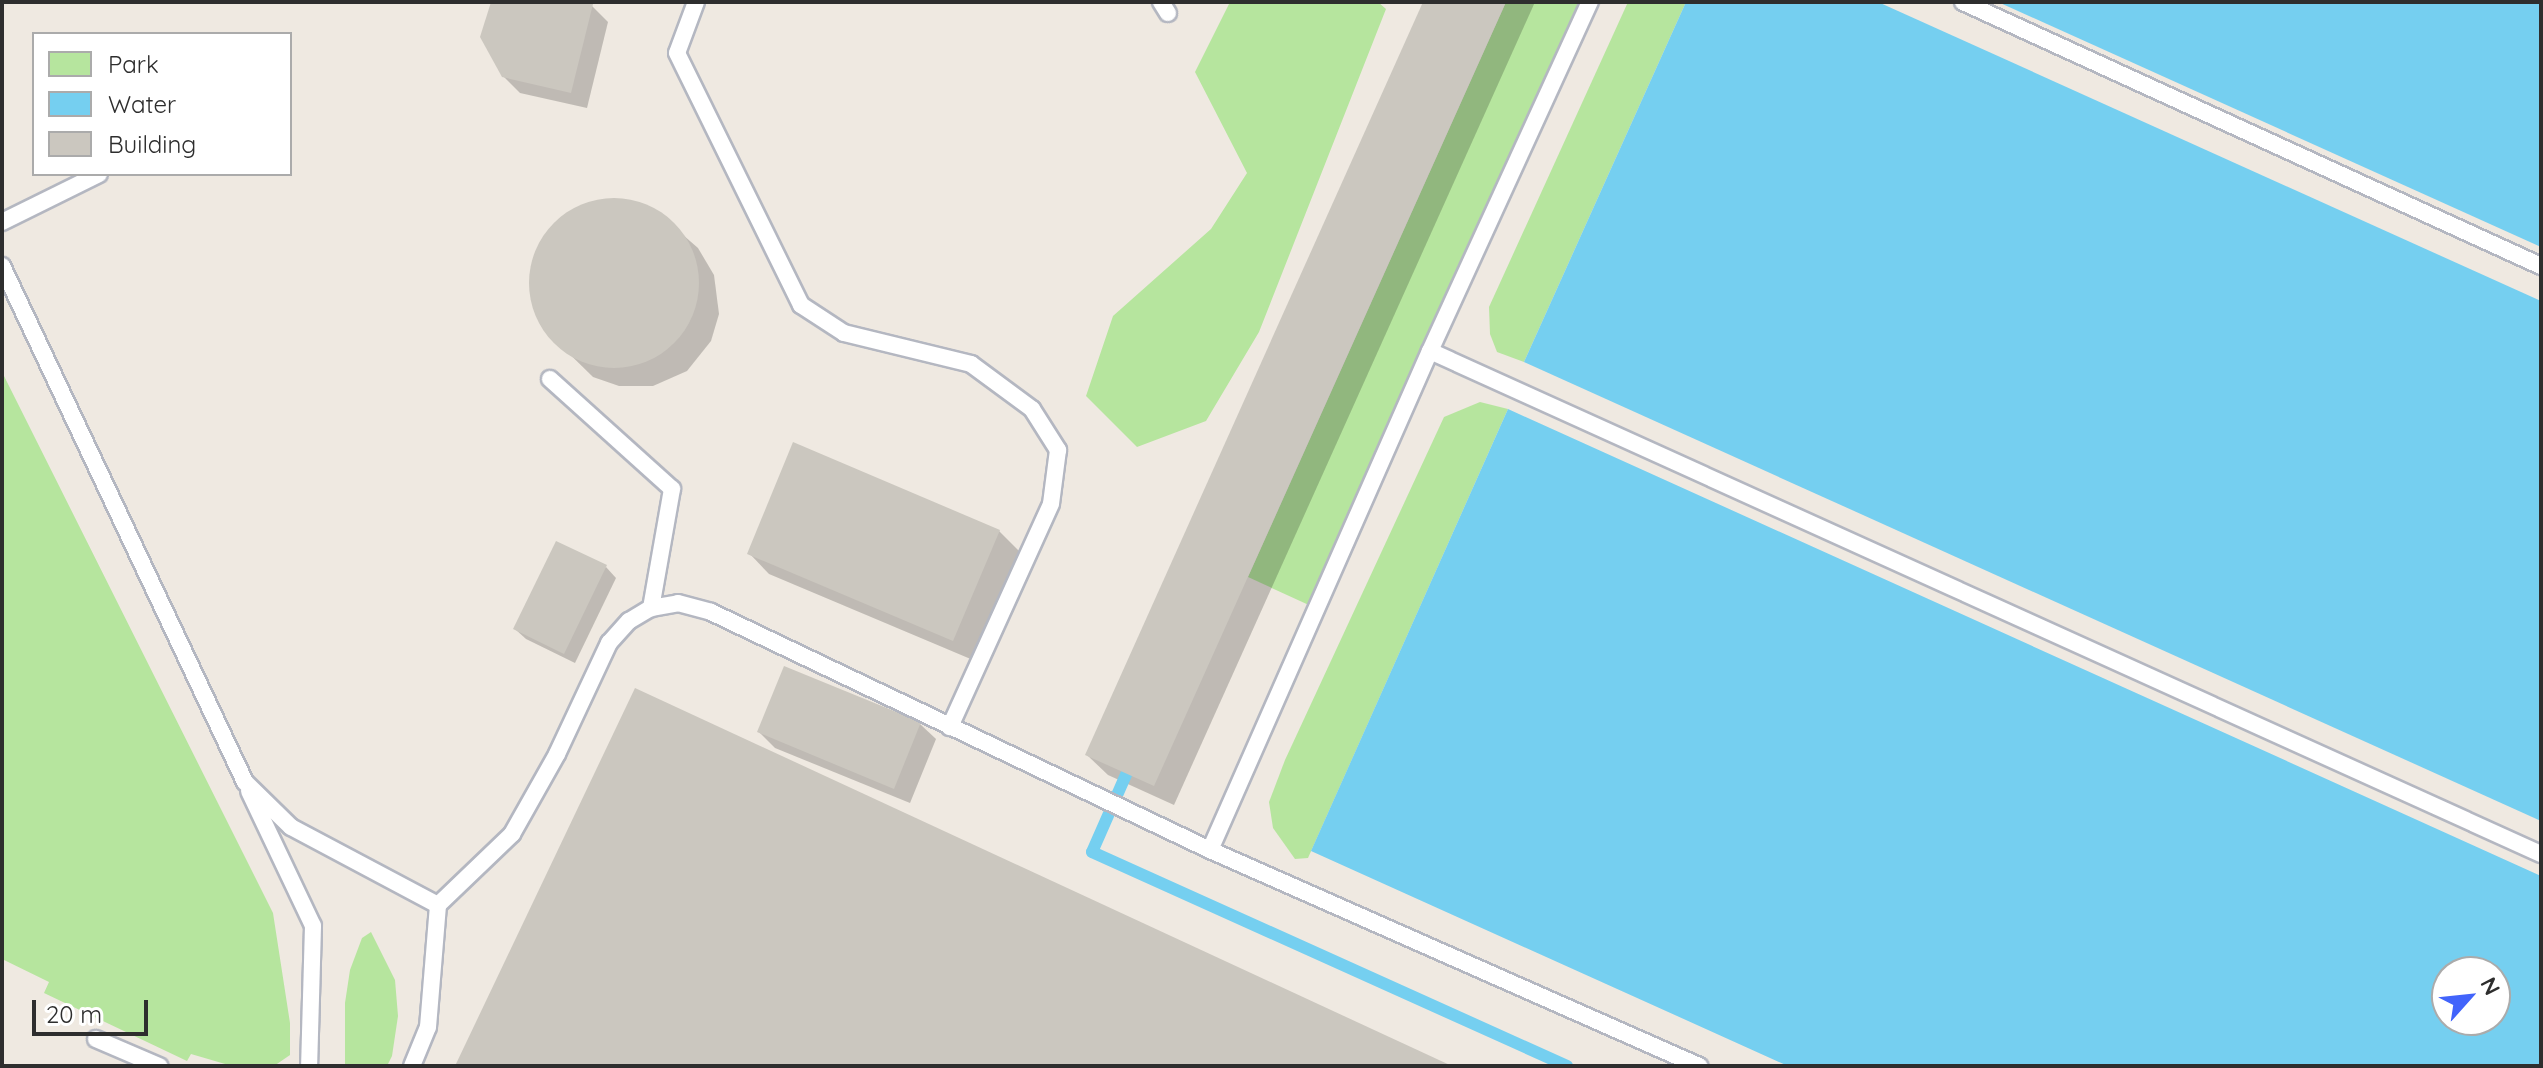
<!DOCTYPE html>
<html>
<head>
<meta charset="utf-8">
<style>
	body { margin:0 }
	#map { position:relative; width:2543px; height:1068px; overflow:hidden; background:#efe9e1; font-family:Quicksand,sans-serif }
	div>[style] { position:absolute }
	.green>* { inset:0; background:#b6e59e }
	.water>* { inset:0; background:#75cff0 }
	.shadow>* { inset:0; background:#0003 }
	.stream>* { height:12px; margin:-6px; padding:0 6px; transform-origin:6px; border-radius:6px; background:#75cff0 }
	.building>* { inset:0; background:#cbc7bf }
	.round { border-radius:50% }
	.roads { filter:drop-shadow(2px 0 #b4b7c1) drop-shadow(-2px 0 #b4b7c1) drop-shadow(0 2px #b4b7c1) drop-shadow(0 -2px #b4b7c1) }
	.service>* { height:16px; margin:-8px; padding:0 8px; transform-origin:8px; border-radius:8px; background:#fff }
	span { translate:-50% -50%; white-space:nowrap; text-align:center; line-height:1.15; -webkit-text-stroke:8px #fff; paint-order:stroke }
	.frame { position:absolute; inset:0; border:4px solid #2e2e2e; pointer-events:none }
	.legend { position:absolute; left:32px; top:32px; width:260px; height:144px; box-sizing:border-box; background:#fff; border:2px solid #ababab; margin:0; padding:10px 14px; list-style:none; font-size:24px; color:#2e2e2e }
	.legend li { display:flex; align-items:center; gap:16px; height:40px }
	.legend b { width:40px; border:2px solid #ababab }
	.north { position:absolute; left:2431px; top:956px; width:80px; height:80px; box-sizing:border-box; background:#fff; border:2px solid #ababab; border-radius:50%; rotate:63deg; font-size:22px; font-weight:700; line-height:32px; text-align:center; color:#2e2e2e }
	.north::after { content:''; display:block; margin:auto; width:28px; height:36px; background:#4264fb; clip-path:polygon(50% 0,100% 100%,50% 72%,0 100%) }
	.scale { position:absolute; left:32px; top:1000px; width:116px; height:36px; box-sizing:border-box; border:4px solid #2e2e2e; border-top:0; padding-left:10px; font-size:24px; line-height:28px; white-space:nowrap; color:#2e2e2e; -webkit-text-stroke:6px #fff; paint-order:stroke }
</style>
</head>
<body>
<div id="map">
	<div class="green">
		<div style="clip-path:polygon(1230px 2px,1378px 2px,1386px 9px,1259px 332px,1206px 421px,1137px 447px,1086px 396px,1113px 316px,1211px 229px,1247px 173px,1195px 72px)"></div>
		<div style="clip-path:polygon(1506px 2px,1584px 2px,1311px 606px,1248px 577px)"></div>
		<div style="clip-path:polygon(1628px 2px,1686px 2px,1524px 362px,1497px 352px,1490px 334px,1489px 307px)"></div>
		<div style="clip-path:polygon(2px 372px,273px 913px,290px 1023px,290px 1055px,274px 1066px,232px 1066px,191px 1054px,187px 1061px,44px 993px,49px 982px,2px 959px)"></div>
		<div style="clip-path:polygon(1480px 402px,1508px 409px,1308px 858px,1295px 859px,1273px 828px,1269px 802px,1285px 760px,1444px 417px)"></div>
		<div style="clip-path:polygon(371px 932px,395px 980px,398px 1016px,392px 1056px,387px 1066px,345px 1066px,345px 1003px,350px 970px,362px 938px)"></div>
	</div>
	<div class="water">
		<div style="clip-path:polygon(1686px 2px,1878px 2px,2541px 301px,2541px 821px,1524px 362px)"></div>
		<div style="clip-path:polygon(1998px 2px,2541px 2px,2541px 247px)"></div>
		<div style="clip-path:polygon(evenodd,1508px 409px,2541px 876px,2541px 1066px,1788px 1066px,1311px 851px,1508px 409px,2447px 972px,2495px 972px,2495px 1020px,2447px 1020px,2447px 972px)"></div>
	</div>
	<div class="shadow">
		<div style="clip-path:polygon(493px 2px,579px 2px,592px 6px,608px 22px,587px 108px,520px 93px,503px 76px,482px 37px)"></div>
		<div style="clip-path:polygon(1425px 2px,1535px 2px,1174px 805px,1108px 775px,1087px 755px)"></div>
		<div style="clip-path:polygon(608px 199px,652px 208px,698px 248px,714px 275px,719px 314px,711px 341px,687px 371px,653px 386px,619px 386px,593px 377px,545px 330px,532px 297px,534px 260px,550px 230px,577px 208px)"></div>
		<div style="clip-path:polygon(999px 531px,1019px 551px,973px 660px,769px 574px,749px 553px)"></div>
		<div style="clip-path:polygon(606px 567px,616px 578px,575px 663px,526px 639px,515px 629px)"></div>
		<div style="clip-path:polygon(920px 724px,936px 739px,910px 803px,775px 748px,759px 732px)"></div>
	</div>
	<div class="stream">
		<div style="left:1132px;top:761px;width:99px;rotate:113.7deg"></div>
		<div style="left:1092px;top:852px;width:521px;rotate:24.25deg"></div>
	</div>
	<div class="building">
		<div style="clip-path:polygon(491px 2px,593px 4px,571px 93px,502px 77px,480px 37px)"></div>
		<div style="clip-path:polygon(1423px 2px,1506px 2px,1154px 786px,1085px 755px)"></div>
		<div class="round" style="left:529px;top:198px;width:170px;height:170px"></div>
		<div style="clip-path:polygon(793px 442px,1000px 530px,953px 641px,747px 554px)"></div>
		<div style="clip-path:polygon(556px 541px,607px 565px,564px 654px,513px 629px)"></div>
		<div style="clip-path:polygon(784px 666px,921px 722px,894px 789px,757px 732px)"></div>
		<div style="clip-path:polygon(635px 688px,1452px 1066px,455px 1066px)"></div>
	</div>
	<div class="roads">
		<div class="service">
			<div style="left:696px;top:2px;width:54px;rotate:110.4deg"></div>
			<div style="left:677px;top:53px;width:281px;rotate:63.8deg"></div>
			<div style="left:801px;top:305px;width:51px;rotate:33.1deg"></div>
			<div style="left:844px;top:333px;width:131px;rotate:13.7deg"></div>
			<div style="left:971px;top:364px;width:76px;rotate:36.4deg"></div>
			<div style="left:1032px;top:409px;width:49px;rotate:57.6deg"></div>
			<div style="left:1058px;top:450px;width:54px;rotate:97.4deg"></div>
			<div style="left:1051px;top:504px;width:245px;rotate:114.4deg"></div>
			<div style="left:1161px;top:2px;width:13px;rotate:58deg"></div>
			<div style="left:1963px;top:2px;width:635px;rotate:24.55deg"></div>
			<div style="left:2px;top:222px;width:108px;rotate:-26.3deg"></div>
			<div style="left:2px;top:266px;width:570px;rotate:64.78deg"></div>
			<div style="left:245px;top:782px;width:64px;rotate:44.4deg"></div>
			<div style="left:291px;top:827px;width:166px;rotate:28deg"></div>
			<div style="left:1430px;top:351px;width:1220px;rotate:24.36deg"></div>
			<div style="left:550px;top:379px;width:164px;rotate:42deg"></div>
			<div style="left:672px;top:489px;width:121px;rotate:100deg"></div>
			<div style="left:249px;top:791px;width:149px;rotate:64.6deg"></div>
			<div style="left:313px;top:926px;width:140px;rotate:91.6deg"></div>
			<div style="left:1210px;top:850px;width:545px;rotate:-66.21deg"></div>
			<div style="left:1430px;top:351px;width:384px;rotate:-65.4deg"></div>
			<div style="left:96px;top:1039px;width:69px;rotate:23.2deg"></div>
			<div style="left:412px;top:1066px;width:42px;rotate:-67.7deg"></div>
			<div style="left:428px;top:1027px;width:122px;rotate:-85.3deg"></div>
			<div style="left:438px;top:905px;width:103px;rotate:-43.8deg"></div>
			<div style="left:512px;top:834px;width:92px;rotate:-60.6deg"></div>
			<div style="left:557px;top:754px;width:123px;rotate:-64.9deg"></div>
			<div style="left:609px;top:643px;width:30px;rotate:-48deg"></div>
			<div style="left:629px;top:621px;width:26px;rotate:-31deg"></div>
			<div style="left:651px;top:608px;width:27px;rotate:-10deg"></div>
			<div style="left:678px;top:603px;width:34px;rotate:15deg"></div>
			<div style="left:711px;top:612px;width:553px;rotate:25.5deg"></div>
			<div style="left:1210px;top:850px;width:535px;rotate:23.83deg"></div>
		</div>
	</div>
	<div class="frame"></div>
	<ul class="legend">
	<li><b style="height:22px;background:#b6e59e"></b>Park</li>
	<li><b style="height:22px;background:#75cff0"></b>Water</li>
	<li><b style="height:22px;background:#cbc7bf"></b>Building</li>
	</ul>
	<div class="north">N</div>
	<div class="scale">20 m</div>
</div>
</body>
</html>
